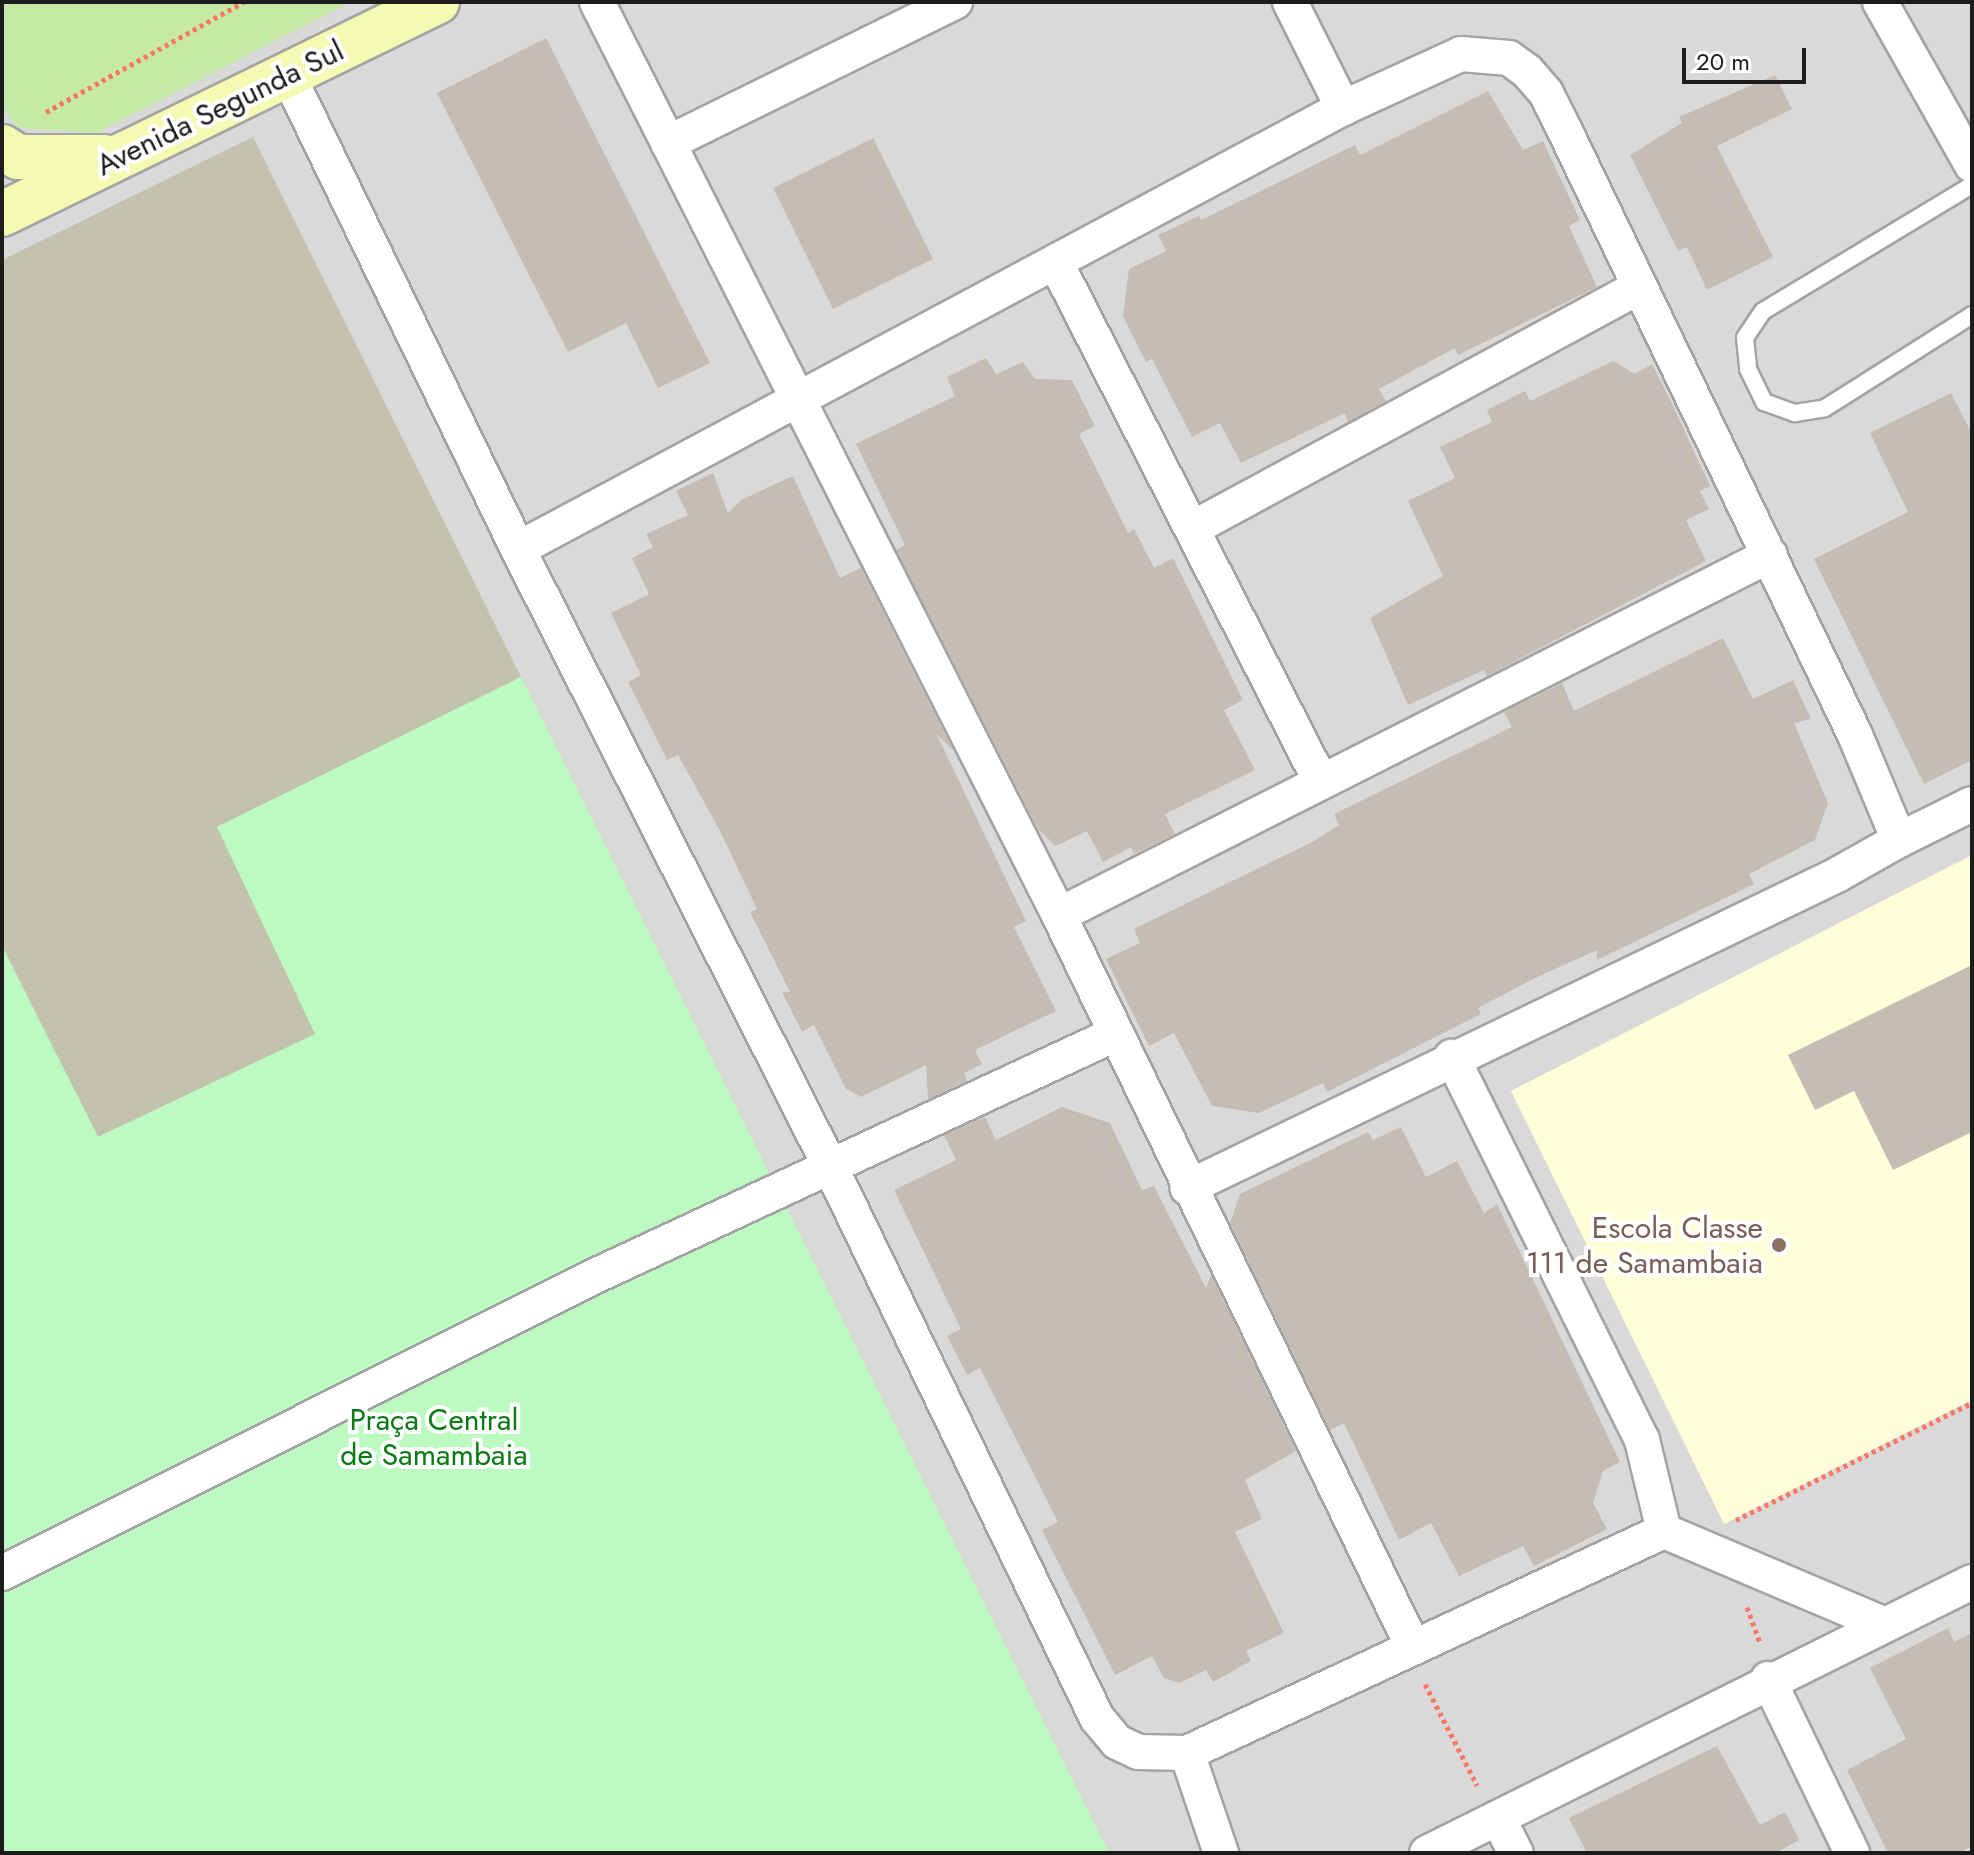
<!DOCTYPE html>
<html>
<head>
<meta charset="utf-8">
<style>
	body { margin:0 }
	#map { position:relative; width:1974px; height:1855px; overflow:hidden; background:#eeeae1; font-family:Jost,sans-serif }
	div>[style] { position:absolute }
	.residential>* { inset:0; background:#dad9d9 }
	.education>* { inset:0; background:#feffd8 }
	.construction>* { inset:0; background:#c2c2ad }
	.grass>* { inset:0; background:#c6e9a5 }
	.park>* { inset:0; background:#bcfac2 }
	.building>* { inset:0; background:#c5bcb4 }
	.path>* { height:5px; margin-top:-2.5px; transform-origin:0; background:repeating-linear-gradient(90deg,#fc7664 0 4px,transparent 0 8px) }
	.roads { filter:drop-shadow(2px 0 #a3a3a3) drop-shadow(-2px 0 #a3a3a3) drop-shadow(0 2px #a3a3a3) drop-shadow(0 -2px #a3a3a3) }
	.lane>* { height:16px; margin:-8px; padding:0 8px; transform-origin:8px; border-radius:8px; background:#fff }
	.street>* { height:34px; margin:-17px; padding:0 17px; transform-origin:17px; border-radius:17px; background:#fff }
	.secondary>* { height:44px; margin:-22px; padding:0 22px; transform-origin:22px; border-radius:22px; background:#f5fab2 }
	.dots>* { width:22px; height:22px; translate:-50% -50%; box-sizing:border-box; border:4px solid #fff; border-radius:50% }
	span { translate:-50% -50%; white-space:nowrap; text-align:center; line-height:1.15; -webkit-text-stroke:8px #fff; paint-order:stroke }
	.street-label { font-size:30px; color:#1c1c1c }
	.education-label { font-size:30px; color:#785e54 }
	.right { translate:-100% -50%; text-align:right }
	.park-label { font-size:30px; color:#0a7a14 }
	.frame { position:absolute; inset:0; border:4px solid #1c1c1c; pointer-events:none }
	.scale { position:absolute; left:1682px; top:48px; width:124px; height:36px; box-sizing:border-box; border:4px solid #1c1c1c; border-top:0; padding-left:10px; font-size:24px; line-height:28px; white-space:nowrap; color:#1c1c1c; -webkit-text-stroke:6px #fff; paint-order:stroke }
</style>
</head>
<body>
<div id="map">
	<div class="residential">
		<div style="clip-path:polygon(2px 2px,1972px 2px,1972px 1853px,2px 1853px)"></div>
	</div>
	<div class="education">
		<div style="clip-path:polygon(1972px 855px,1972px 1400px,1724px 1524px,1511px 1091px)"></div>
	</div>
	<div class="construction">
		<div style="clip-path:polygon(253px 137px,521px 677px,217px 827px,316px 1034px,98px 1137px,2px 946px,2px 260px)"></div>
	</div>
	<div class="grass">
		<div style="clip-path:polygon(2px 2px,351px 2px,96px 133px,18px 128px,2px 105px)"></div>
	</div>
	<div class="park">
		<div style="clip-path:polygon(521px 677px,1109px 1853px,2px 1853px,2px 946px,98px 1137px,315px 1034px,217px 827px)"></div>
	</div>
	<div class="building">
		<div style="clip-path:polygon(546px 38px,710px 363px,658px 388px,626px 323px,568px 352px,437px 93px)"></div>
		<div style="clip-path:polygon(1775px 75px,1792px 109px,1717px 146px,1773px 257px,1707px 290px,1687px 247px,1678px 251px,1630px 155px,1682px 123px,1679px 117px)"></div>
		<div style="clip-path:polygon(1488px 91px,1523px 150px,1543px 141px,1580px 220px,1569px 226px,1597px 287px,1458px 355px,1455px 348px,1379px 389px,1386px 401px,1348px 422px,1345px 413px,1241px 463px,1220px 423px,1192px 437px,1152px 359px,1146px 362px,1123px 316px,1129px 269px,1166px 251px,1158px 235px,1199px 216px,1201px 220px,1355px 145px,1360px 155px)"></div>
		<div style="clip-path:polygon(873px 138px,933px 259px,833px 309px,773px 188px)"></div>
		<div style="clip-path:polygon(986px 358px,996px 374px,1023px 362px,1035px 379px,1072px 380px,1095px 426px,1079px 434px,1128px 533px,1134px 529px,1154px 568px,1173px 558px,1243px 700px,1224px 710px,1255px 770px,1165px 814px,1175px 834px,1134px 854px,1131px 847px,1103px 862px,1087px 831px,1056px 846px,1038px 829px,896px 550px,905px 545px,856px 444px,955px 396px,947px 377px)"></div>
		<div style="clip-path:polygon(1613px 361px,1635px 374px,1652px 364px,1674px 408px,1710px 486px,1700px 491px,1709px 509px,1686px 520px,1706px 561px,1487px 676px,1484px 670px,1408px 705px,1370px 618px,1443px 576px,1408px 501px,1455px 478px,1440px 447px,1492px 422px,1487px 410px,1525px 391px,1530px 401px)"></div>
		<div style="clip-path:polygon(1951px 393px,1972px 434px,1972px 760px,1924px 784px,1814px 559px,1908px 512px,1870px 433px)"></div>
		<div style="clip-path:polygon(713px 473px,728px 513px,741px 500px,793px 476px,840px 578px,861px 568px,953px 750px,937px 735px,1026px 921px,1014px 927px,1056px 1011px,975px 1050px,982px 1064px,964px 1073px,967px 1081px,928px 1099px,926px 1065px,861px 1097px,846px 1089px,814px 1025px,802px 1032px,782px 992px,790px 992px,750px 912px,757px 909px,720px 831px,678px 755px,667px 760px,628px 682px,641px 675px,611px 613px,649px 594px,632px 558px,653px 547px,646px 534px,688px 515px,676px 491px)"></div>
		<div style="clip-path:polygon(1723px 638px,1753px 699px,1793px 680px,1811px 719px,1794px 723px,1828px 803px,1815px 840px,1749px 874px,1754px 884px,1597px 960px,1597px 950px,1535px 978px,1478px 1008px,1481px 1014px,1327px 1092px,1323px 1083px,1259px 1113px,1212px 1106px,1174px 1033px,1149px 1046px,1106px 959px,1140px 943px,1134px 929px,1314px 841px,1339px 825px,1334px 814px,1512px 727px,1504px 712px,1562px 683px,1574px 711px)"></div>
		<div style="clip-path:polygon(1972px 965px,1972px 1132px,1893px 1170px,1854px 1091px,1815px 1110px,1788px 1055px)"></div>
		<div style="clip-path:polygon(1062px 1107px,1110px 1123px,1142px 1190px,1154px 1186px,1206px 1288px,1211px 1275px,1296px 1451px,1245px 1480px,1262px 1519px,1235px 1532px,1284px 1633px,1246px 1651px,1251px 1661px,1213px 1682px,1206px 1670px,1179px 1683px,1164px 1678px,1152px 1656px,1115px 1675px,1042px 1530px,1058px 1522px,980px 1368px,967px 1375px,947px 1336px,961px 1329px,894px 1190px,956px 1160px,944px 1135px,985px 1117px,996px 1140px)"></div>
		<div style="clip-path:polygon(1401px 1127px,1426px 1177px,1457px 1161px,1484px 1213px,1497px 1204px,1620px 1462px,1603px 1471px,1593px 1503px,1607px 1529px,1534px 1566px,1523px 1546px,1459px 1576px,1431px 1523px,1399px 1540px,1344px 1423px,1330px 1430px,1230px 1223px,1240px 1194px,1368px 1132px,1373px 1140px)"></div>
		<div style="clip-path:polygon(1948px 1628px,1954px 1642px,1972px 1633px,1972px 1846px,1959px 1853px,1888px 1853px,1847px 1770px,1906px 1739px,1870px 1668px)"></div>
		<div style="clip-path:polygon(1717px 1746px,1760px 1825px,1785px 1812px,1799px 1840px,1776px 1853px,1587px 1853px,1569px 1818px)"></div>
	</div>
	<div class="path">
		<div style="left:46px;top:112px;width:227px;rotate:-29.1deg"></div>
		<div style="left:1736px;top:1520px;width:263px;rotate:-26.4deg"></div>
		<div style="left:1747px;top:1607px;width:37px;rotate:70deg"></div>
		<div style="left:1425px;top:1684px;width:114px;rotate:62.8deg"></div>
	</div>
	<div class="roads">
		<div class="lane">
			<div style="left:1972px;top:185px;width:244px;rotate:148.9deg"></div>
			<div style="left:1763px;top:311px;width:32px;rotate:124deg"></div>
			<div style="left:1745px;top:338px;width:31px;rotate:84deg"></div>
			<div style="left:1748px;top:369px;width:37px;rotate:64deg"></div>
			<div style="left:1764px;top:402px;width:33px;rotate:20deg"></div>
			<div style="left:1795px;top:413px;width:30px;rotate:-9deg"></div>
			<div style="left:1825px;top:408px;width:174px;rotate:-32.3deg"></div>
		</div>
		<div class="street">
			<div style="left:597px;top:2px;width:1023px;rotate:63.16deg"></div>
			<div style="left:1059px;top:915px;width:811px;rotate:64.19deg"></div>
			<div style="left:1290px;top:2px;width:119px;rotate:63.4deg"></div>
			<div style="left:1880px;top:2px;width:187px;rotate:60.6deg"></div>
			<div style="left:288px;top:75px;width:527px;rotate:64.12deg"></div>
			<div style="left:518px;top:549px;width:694px;rotate:63.18deg"></div>
			<div style="left:831px;top:1168px;width:611px;rotate:64.19deg"></div>
			<div style="left:1097px;top:1718px;width:31px;rotate:50deg"></div>
			<div style="left:1117px;top:1742px;width:23px;rotate:25deg"></div>
			<div style="left:1138px;top:1752px;width:49px;rotate:1.2deg"></div>
			<div style="left:1187px;top:1753px;width:526px;rotate:-24.96deg"></div>
			<div style="left:1664px;top:1531px;width:94px;rotate:-103.6deg"></div>
			<div style="left:1642px;top:1440px;width:428px;rotate:-116.4deg"></div>
			<div style="left:668px;top:143px;width:320px;rotate:-26.2deg"></div>
			<div style="left:1057px;top:265px;width:578px;rotate:62.95deg"></div>
			<div style="left:1195px;top:527px;width:505px;rotate:-28.39deg"></div>
			<div style="left:518px;top:549px;width:935px;rotate:-28.13deg"></div>
			<div style="left:1343px;top:108px;width:130px;rotate:-24.6deg"></div>
			<div style="left:1461px;top:54px;width:48px;rotate:4.8deg"></div>
			<div style="left:1509px;top:58px;width:22px;rotate:36deg"></div>
			<div style="left:1527px;top:71px;width:29px;rotate:49deg"></div>
			<div style="left:1546px;top:93px;width:42px;rotate:63.4deg"></div>
			<div style="left:1565px;top:131px;width:670px;rotate:64.35deg"></div>
			<div style="left:1855px;top:735px;width:114px;rotate:67.3deg"></div>
			<div style="left:1899px;top:840px;width:71px;rotate:150.6deg"></div>
			<div style="left:1837px;top:875px;width:721px;rotate:154.29deg"></div>
			<div style="left:1899px;top:840px;width:81px;rotate:-26.3deg"></div>
			<div style="left:1059px;top:915px;width:797px;rotate:-26.85deg"></div>
			<div style="left:1664px;top:1531px;width:238px;rotate:23deg"></div>
			<div style="left:2px;top:1573px;width:663px;rotate:-26.6deg"></div>
			<div style="left:595px;top:1276px;width:571px;rotate:-24.95deg"></div>
			<div style="left:1768px;top:1679px;width:193px;rotate:64.2deg"></div>
			<div style="left:1187px;top:1753px;width:106px;rotate:71.2deg"></div>
			<div style="left:1499px;top:1820px;width:37px;rotate:63deg"></div>
			<div style="left:1427px;top:1853px;width:609px;rotate:-26.44deg"></div>
		</div>
		<div class="secondary">
			<div style="left:2px;top:147px;width:19px;rotate:32deg"></div>
			<div style="left:18px;top:157px;width:87px"></div>
			<div style="left:2px;top:214px;width:484px;rotate:-26deg"></div>
		</div>
	</div>
	<div class="dots">
		<div style="left:1779px;top:1245px;background:#8d6e63"></div>
	</div>
	<div class="street-label">
		<span style="left:220px;top:108px;rotate:-26deg">Avenida Segunda Sul</span>
	</div>
	<div class="education-label">
		<span class="right" style="left:1763px;top:1245px">Escola Classe<br>111 de Samambaia</span>
	</div>
	<div class="park-label">
		<span style="left:434px;top:1437px">Praça Central<br>de Samambaia</span>
	</div>
	<div class="frame"></div>
	<div class="scale">20 m</div>
</div>
</body>
</html>
